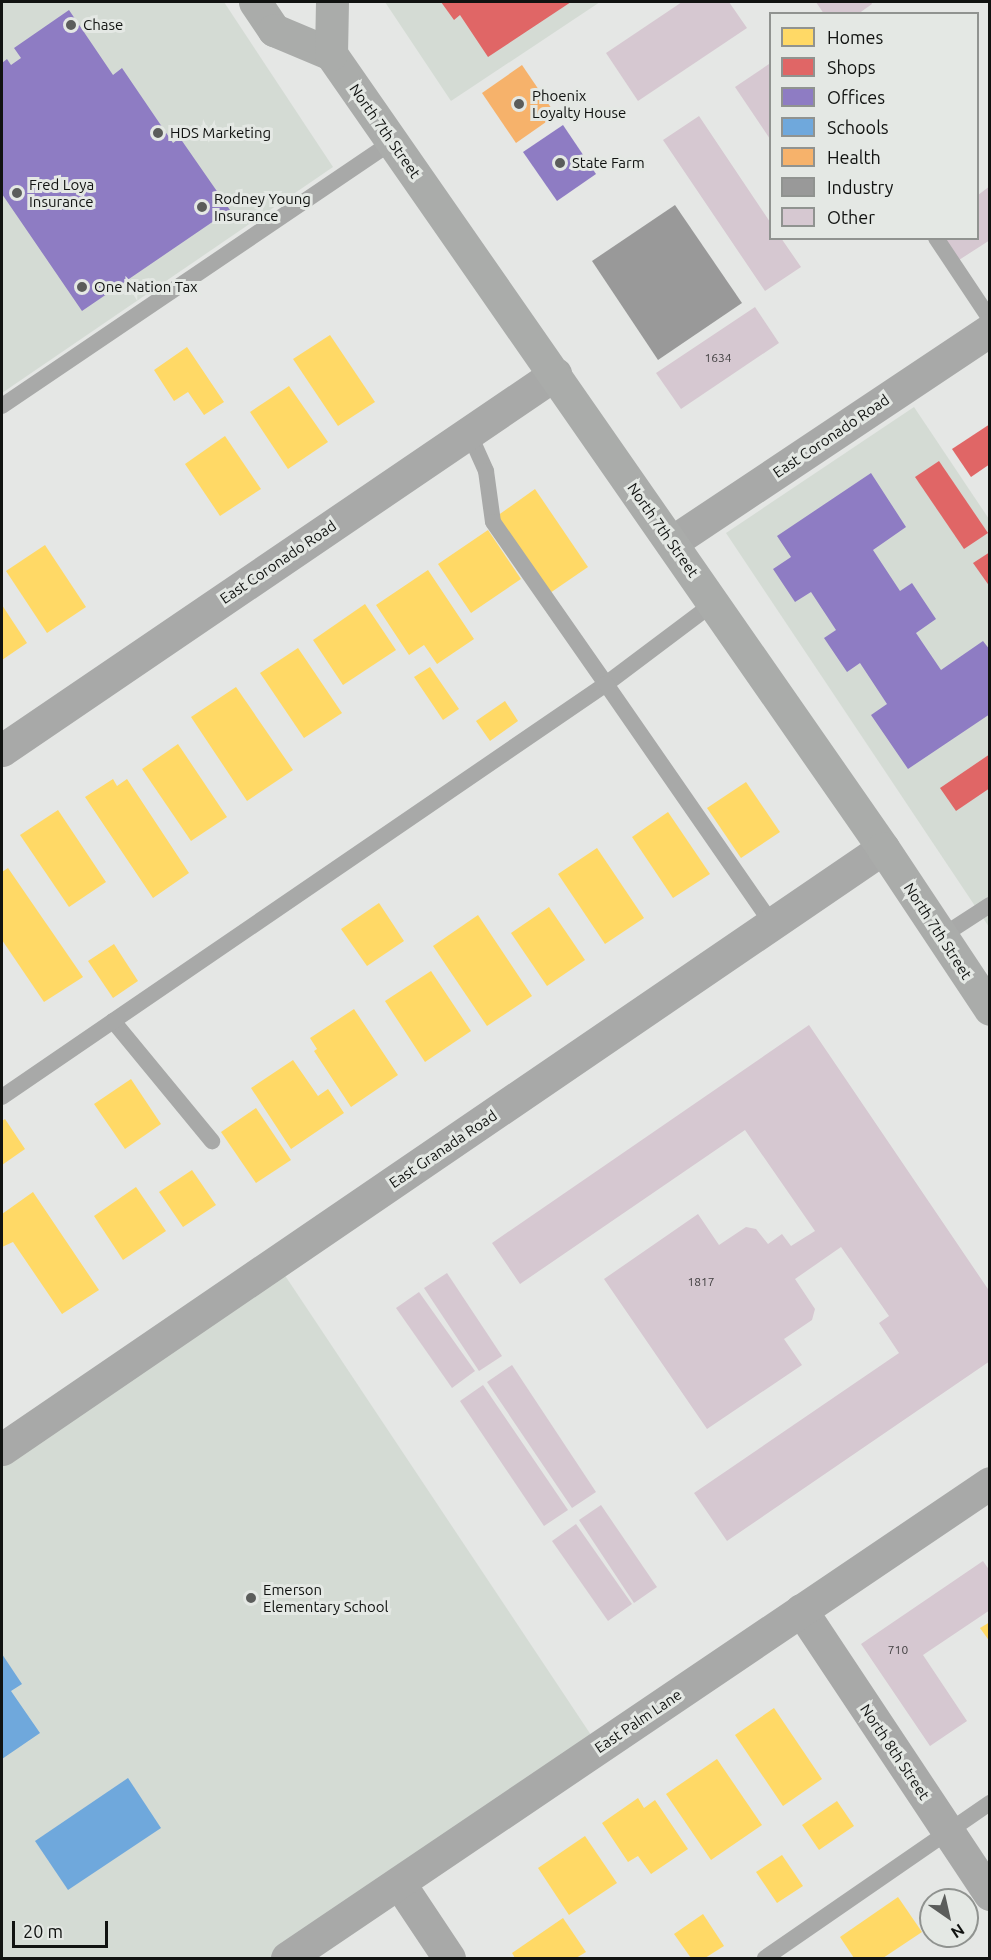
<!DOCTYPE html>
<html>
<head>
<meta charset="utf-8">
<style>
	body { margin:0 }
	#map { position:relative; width:991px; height:1960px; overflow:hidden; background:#e5e7e5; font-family:Ubuntu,sans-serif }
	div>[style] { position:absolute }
	.built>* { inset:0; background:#d4dbd4 }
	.homes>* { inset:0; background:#ffd966 }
	.shops>* { inset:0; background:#e06666 }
	.offices>* { inset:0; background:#8e7cc3 }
	.schools>* { inset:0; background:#6fa8dc }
	.health>* { inset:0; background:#f6b26b }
	.industry>* { inset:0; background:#999 }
	.building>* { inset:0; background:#d6c8d1 }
	.service>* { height:16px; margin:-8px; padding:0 8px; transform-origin:8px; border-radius:8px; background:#a8a9a8 }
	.minor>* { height:33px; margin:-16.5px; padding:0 16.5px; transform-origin:16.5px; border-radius:16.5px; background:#a8a9a8 }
	.primary>* { height:33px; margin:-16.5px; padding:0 16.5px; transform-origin:16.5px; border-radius:16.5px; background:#aaacaa }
	.dots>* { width:16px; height:16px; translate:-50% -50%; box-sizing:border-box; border:3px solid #e4e8e4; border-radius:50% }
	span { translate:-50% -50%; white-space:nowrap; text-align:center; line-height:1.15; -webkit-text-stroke:6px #e4e8e4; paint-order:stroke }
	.number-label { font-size:12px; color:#424041 }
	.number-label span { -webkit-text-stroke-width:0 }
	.poi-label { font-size:15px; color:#111311 }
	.left { translate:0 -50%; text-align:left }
	.street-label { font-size:15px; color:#111311 }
	.frame { position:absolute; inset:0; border:3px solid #111311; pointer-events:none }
	.legend { position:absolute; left:769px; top:12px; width:210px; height:228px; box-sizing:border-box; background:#e4e8e4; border:2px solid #909390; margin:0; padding:8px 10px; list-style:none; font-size:18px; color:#111311 }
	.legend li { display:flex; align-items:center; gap:12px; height:30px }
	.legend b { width:30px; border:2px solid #909390 }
	.north { position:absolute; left:919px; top:1888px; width:60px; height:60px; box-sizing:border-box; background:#e4e8e4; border:2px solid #909390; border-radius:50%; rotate:146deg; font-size:16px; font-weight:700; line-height:24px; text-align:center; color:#111311 }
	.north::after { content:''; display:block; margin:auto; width:21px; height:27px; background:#5b5d5b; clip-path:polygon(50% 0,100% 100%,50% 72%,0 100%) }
	.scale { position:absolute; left:12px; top:1921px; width:96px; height:27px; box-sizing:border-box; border:3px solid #111311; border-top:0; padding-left:8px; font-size:18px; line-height:21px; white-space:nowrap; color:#111311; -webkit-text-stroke:4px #e4e8e4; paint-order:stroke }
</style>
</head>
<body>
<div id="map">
	<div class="built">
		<div style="clip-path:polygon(2px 2px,224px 2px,333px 167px,2px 393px)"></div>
		<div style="clip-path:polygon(385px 2px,600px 2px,451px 101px)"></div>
		<div style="clip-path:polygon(914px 407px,989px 519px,989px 927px,726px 533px)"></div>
		<div style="clip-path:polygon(276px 1262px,599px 1747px,287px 1958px,2px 1958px,2px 1449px)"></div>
	</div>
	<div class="homes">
		<div style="clip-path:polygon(330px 335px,375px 402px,338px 426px,293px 359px)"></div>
		<div style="clip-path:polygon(187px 347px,224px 402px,204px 415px,188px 392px,174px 401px,154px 370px)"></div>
		<div style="clip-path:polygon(289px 386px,328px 442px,288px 469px,250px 412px)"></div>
		<div style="clip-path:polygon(225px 436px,261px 489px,220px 516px,185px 464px)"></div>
		<div style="clip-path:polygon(535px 489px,588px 567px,550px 593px,497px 516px)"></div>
		<div style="clip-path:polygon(488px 530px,521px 579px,471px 613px,438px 564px)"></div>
		<div style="clip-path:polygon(45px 545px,86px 607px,47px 633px,6px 571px)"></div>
		<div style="clip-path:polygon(428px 570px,474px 639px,437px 664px,424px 645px,409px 655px,376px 605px)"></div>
		<div style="clip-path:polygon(365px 604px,396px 650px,343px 685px,313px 640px)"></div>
		<div style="clip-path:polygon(2px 605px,27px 643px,2px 660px)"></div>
		<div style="clip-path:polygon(298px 648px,342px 713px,304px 738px,260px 673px)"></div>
		<div style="clip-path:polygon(430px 667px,459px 709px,443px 720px,414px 677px)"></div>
		<div style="clip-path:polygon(236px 687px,293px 770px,247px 801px,191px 717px)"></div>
		<div style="clip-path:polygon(505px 701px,518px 721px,490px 741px,476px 721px)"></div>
		<div style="clip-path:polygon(178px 744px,227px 817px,191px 841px,142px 769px)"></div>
		<div style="clip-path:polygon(113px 779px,117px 786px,127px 779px,189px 873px,153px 898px,85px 797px)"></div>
		<div style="clip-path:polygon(746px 782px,780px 832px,741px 858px,707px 808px)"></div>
		<div style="clip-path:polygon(58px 810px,106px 882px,69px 907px,20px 835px)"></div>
		<div style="clip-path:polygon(668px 812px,710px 874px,673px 898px,632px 837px)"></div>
		<div style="clip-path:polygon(597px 848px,644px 918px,605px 944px,558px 874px)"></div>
		<div style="clip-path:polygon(8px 868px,83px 977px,44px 1002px,2px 940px,2px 872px)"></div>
		<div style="clip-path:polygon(379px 903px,404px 941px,367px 966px,341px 929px)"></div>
		<div style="clip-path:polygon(549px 907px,585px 960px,547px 986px,511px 933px)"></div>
		<div style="clip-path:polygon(478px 915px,532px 996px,487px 1026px,433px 946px)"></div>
		<div style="clip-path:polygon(114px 944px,138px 981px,113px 998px,88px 961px)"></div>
		<div style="clip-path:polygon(431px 971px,471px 1031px,425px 1062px,385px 1001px)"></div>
		<div style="clip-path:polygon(354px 1009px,398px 1075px,351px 1107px,314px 1051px,317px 1049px,310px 1038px)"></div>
		<div style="clip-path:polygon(293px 1060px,318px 1096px,328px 1089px,344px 1113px,291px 1149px,251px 1088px)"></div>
		<div style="clip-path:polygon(131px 1079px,161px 1124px,125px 1149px,94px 1104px)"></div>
		<div style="clip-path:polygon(256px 1108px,291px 1160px,256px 1183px,221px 1132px)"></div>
		<div style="clip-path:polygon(5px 1119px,25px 1149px,2px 1165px,2px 1121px)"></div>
		<div style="clip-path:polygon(192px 1170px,216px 1205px,183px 1227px,159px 1192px)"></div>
		<div style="clip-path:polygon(136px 1187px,166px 1231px,123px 1260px,94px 1216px)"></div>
		<div style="clip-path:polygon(33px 1192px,99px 1290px,62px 1314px,13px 1242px,2px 1247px,2px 1214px)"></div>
		<div style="clip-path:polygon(990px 1622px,990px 1642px,980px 1628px)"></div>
		<div style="clip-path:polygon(774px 1708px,822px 1779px,783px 1806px,735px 1735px)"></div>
		<div style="clip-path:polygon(717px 1759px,762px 1825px,711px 1860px,666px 1794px)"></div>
		<div style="clip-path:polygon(638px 1798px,644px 1808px,655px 1800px,688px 1849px,651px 1874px,638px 1856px,628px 1862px,602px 1823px)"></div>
		<div style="clip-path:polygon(837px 1801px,854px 1826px,819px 1850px,802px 1825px)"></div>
		<div style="clip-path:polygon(585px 1836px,617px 1883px,569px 1915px,538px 1868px)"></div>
		<div style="clip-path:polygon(782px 1855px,803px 1886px,777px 1903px,756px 1872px)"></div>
		<div style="clip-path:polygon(898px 1897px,922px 1932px,883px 1958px,854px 1958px,840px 1937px)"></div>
		<div style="clip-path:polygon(703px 1914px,724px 1946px,705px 1958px,691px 1958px,674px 1934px)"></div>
		<div style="clip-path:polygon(563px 1918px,586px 1952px,576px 1958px,515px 1958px,512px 1953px)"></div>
	</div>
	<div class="shops">
		<div style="clip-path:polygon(441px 2px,571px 2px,488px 57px,460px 15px,454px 20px)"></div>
		<div style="clip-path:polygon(990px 424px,990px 464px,971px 477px,952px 449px)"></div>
		<div style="clip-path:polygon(939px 461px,988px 533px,964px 549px,915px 477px)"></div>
		<div style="clip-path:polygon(990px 552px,990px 587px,973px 563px)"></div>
		<div style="clip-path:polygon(990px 754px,990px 788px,956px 811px,940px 788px)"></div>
	</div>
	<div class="offices">
		<div style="clip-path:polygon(69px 10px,113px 75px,122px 68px,173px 143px,180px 138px,230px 210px,82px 311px,2px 194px,2px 63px,7px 59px,11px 65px,21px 58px,14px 48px)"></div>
		<div style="clip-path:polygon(563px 125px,596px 174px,557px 201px,523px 152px)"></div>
		<div style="clip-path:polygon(871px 473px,906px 527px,873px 550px,900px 591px,912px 583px,936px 619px,916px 633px,941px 670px,983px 641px,990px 650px,990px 714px,908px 769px,871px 715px,887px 704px,860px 663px,847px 672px,824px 638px,836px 630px,811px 592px,795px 602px,773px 569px,791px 557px,777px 536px)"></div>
	</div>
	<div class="schools">
		<div style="clip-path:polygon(2px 1654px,22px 1684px,11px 1691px,40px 1733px,2px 1759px)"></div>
		<div style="clip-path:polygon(128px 1778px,161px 1828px,68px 1890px,35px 1841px)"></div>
	</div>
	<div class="health">
		<div style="clip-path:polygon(522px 65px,556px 115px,516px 143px,482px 93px)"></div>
	</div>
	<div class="industry">
		<div style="clip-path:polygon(675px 205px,742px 303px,658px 360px,592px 261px)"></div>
	</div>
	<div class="building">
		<div style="clip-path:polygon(682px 2px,729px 2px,747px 28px,638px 101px,606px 53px)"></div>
		<div style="clip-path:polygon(816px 2px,871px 2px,872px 4px,858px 14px,824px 14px)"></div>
		<div style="clip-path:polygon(769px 64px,770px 67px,770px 139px,735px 87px)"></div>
		<div style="clip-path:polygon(699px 116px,770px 222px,770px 238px,781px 238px,801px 267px,765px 291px,663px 140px)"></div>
		<div style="clip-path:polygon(990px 186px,990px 240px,959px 260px,944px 238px,978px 238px,978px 195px)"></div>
		<div style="clip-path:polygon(755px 307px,779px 343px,681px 409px,656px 373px)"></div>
		<div style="clip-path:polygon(809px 1025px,990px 1292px,990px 1361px,727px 1541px,694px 1493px,899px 1353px,879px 1323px,889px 1316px,841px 1247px,795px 1279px,815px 1309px,812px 1320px,784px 1339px,802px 1365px,707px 1429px,604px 1279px,698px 1214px,719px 1245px,746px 1227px,756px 1229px,768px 1244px,782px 1234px,791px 1246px,815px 1231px,745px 1130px,520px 1284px,492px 1243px)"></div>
		<div style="clip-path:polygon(447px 1273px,502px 1356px,479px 1371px,424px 1288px)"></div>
		<div style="clip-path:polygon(419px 1292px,475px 1371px,452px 1388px,396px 1308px)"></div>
		<div style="clip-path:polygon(512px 1365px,596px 1492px,572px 1508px,487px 1382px)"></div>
		<div style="clip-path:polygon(483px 1385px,568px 1510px,544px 1526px,460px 1401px)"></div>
		<div style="clip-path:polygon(601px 1505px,657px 1587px,634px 1603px,579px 1520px)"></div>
		<div style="clip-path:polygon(576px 1524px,632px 1604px,608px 1621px,552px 1541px)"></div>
		<div style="clip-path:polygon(983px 1561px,990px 1571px,990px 1610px,923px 1655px,967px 1721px,930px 1746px,861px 1644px)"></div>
	</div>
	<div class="service">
		<div style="left:936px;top:238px;width:97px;rotate:56.3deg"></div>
		<div style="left:2px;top:406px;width:471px;rotate:-34.1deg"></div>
		<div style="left:469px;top:433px;width:42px;rotate:65.9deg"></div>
		<div style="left:486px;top:471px;width:51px;rotate:82.2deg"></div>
		<div style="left:493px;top:522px;width:198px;rotate:55.1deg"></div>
		<div style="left:606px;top:684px;width:135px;rotate:-36.9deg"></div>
		<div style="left:942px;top:936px;width:57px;rotate:-32.9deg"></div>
		<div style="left:113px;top:1021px;width:156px;rotate:50.5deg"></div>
		<div style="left:2px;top:1097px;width:732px;rotate:-34.36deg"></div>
		<div style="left:606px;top:684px;width:292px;rotate:55.3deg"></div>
		<div style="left:765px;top:1958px;width:273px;rotate:-34.6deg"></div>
	</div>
	<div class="minor">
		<div style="left:672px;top:542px;width:382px;rotate:-33.7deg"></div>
		<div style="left:2px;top:750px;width:669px;rotate:-34.21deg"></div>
		<div style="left:2px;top:1449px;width:1066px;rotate:-34.3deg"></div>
		<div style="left:801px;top:1610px;width:341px;rotate:56.4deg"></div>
		<div style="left:399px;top:1883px;width:90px;rotate:56.3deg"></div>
		<div style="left:287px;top:1958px;width:848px;rotate:-34.05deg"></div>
	</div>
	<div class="primary">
		<div style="left:255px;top:2px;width:34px;rotate:56deg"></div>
		<div style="left:274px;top:30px;width:62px;rotate:22.8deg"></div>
		<div style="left:331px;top:54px;width:967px;rotate:55.19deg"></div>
		<div style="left:883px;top:848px;width:193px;rotate:56.4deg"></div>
		<div style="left:331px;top:54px;width:52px;rotate:-88.9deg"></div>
	</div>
	<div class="dots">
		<div style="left:71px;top:25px;background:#5b5d5b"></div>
		<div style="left:519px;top:104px;background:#5b5d5b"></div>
		<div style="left:158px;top:133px;background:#5b5d5b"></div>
		<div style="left:560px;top:163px;background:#5b5d5b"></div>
		<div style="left:17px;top:193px;background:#5b5d5b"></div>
		<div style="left:202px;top:207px;background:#5b5d5b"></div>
		<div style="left:82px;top:287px;background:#5b5d5b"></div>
		<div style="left:251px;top:1598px;background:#5b5d5b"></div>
	</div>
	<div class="number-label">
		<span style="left:718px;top:358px">1634</span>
		<span style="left:701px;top:1282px">1817</span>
		<span style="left:898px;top:1650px">710</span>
	</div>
	<div class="poi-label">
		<span class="left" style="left:83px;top:25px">Chase</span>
		<span class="left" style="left:532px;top:104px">Phoenix<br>Loyalty House</span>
		<span class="left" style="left:170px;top:133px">HDS Marketing</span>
		<span class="left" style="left:572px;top:163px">State Farm</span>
		<span class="left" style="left:29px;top:193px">Fred Loya<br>Insurance</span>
		<span class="left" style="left:214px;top:207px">Rodney Young<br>Insurance</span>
		<span class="left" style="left:94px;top:287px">One Nation Tax</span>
		<span class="left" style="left:263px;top:1598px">Emerson<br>Elementary School</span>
	</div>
	<div class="street-label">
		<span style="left:385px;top:131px;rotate:55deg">North 7th Street</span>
		<span style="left:831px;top:436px;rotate:-34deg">East Coronado Road</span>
		<span style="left:663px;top:530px;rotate:55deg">North 7th Street</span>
		<span style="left:278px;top:562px;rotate:-34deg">East Coronado Road</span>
		<span style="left:938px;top:931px;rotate:57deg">North 7th Street</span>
		<span style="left:443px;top:1149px;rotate:-34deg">East Granada Road</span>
		<span style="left:638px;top:1721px;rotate:-34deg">East Palm Lane</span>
		<span style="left:895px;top:1752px;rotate:56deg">North 8th Street</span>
	</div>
	<div class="frame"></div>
	<ul class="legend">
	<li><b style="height:16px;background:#ffd966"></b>Homes</li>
	<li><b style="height:16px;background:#e06666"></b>Shops</li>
	<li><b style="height:16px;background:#8e7cc3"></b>Offices</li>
	<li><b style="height:16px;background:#6fa8dc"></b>Schools</li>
	<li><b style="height:16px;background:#f6b26b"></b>Health</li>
	<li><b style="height:16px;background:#999"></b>Industry</li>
	<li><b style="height:16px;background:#d6c8d1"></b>Other</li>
	</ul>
	<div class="north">N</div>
	<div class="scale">20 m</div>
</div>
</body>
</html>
